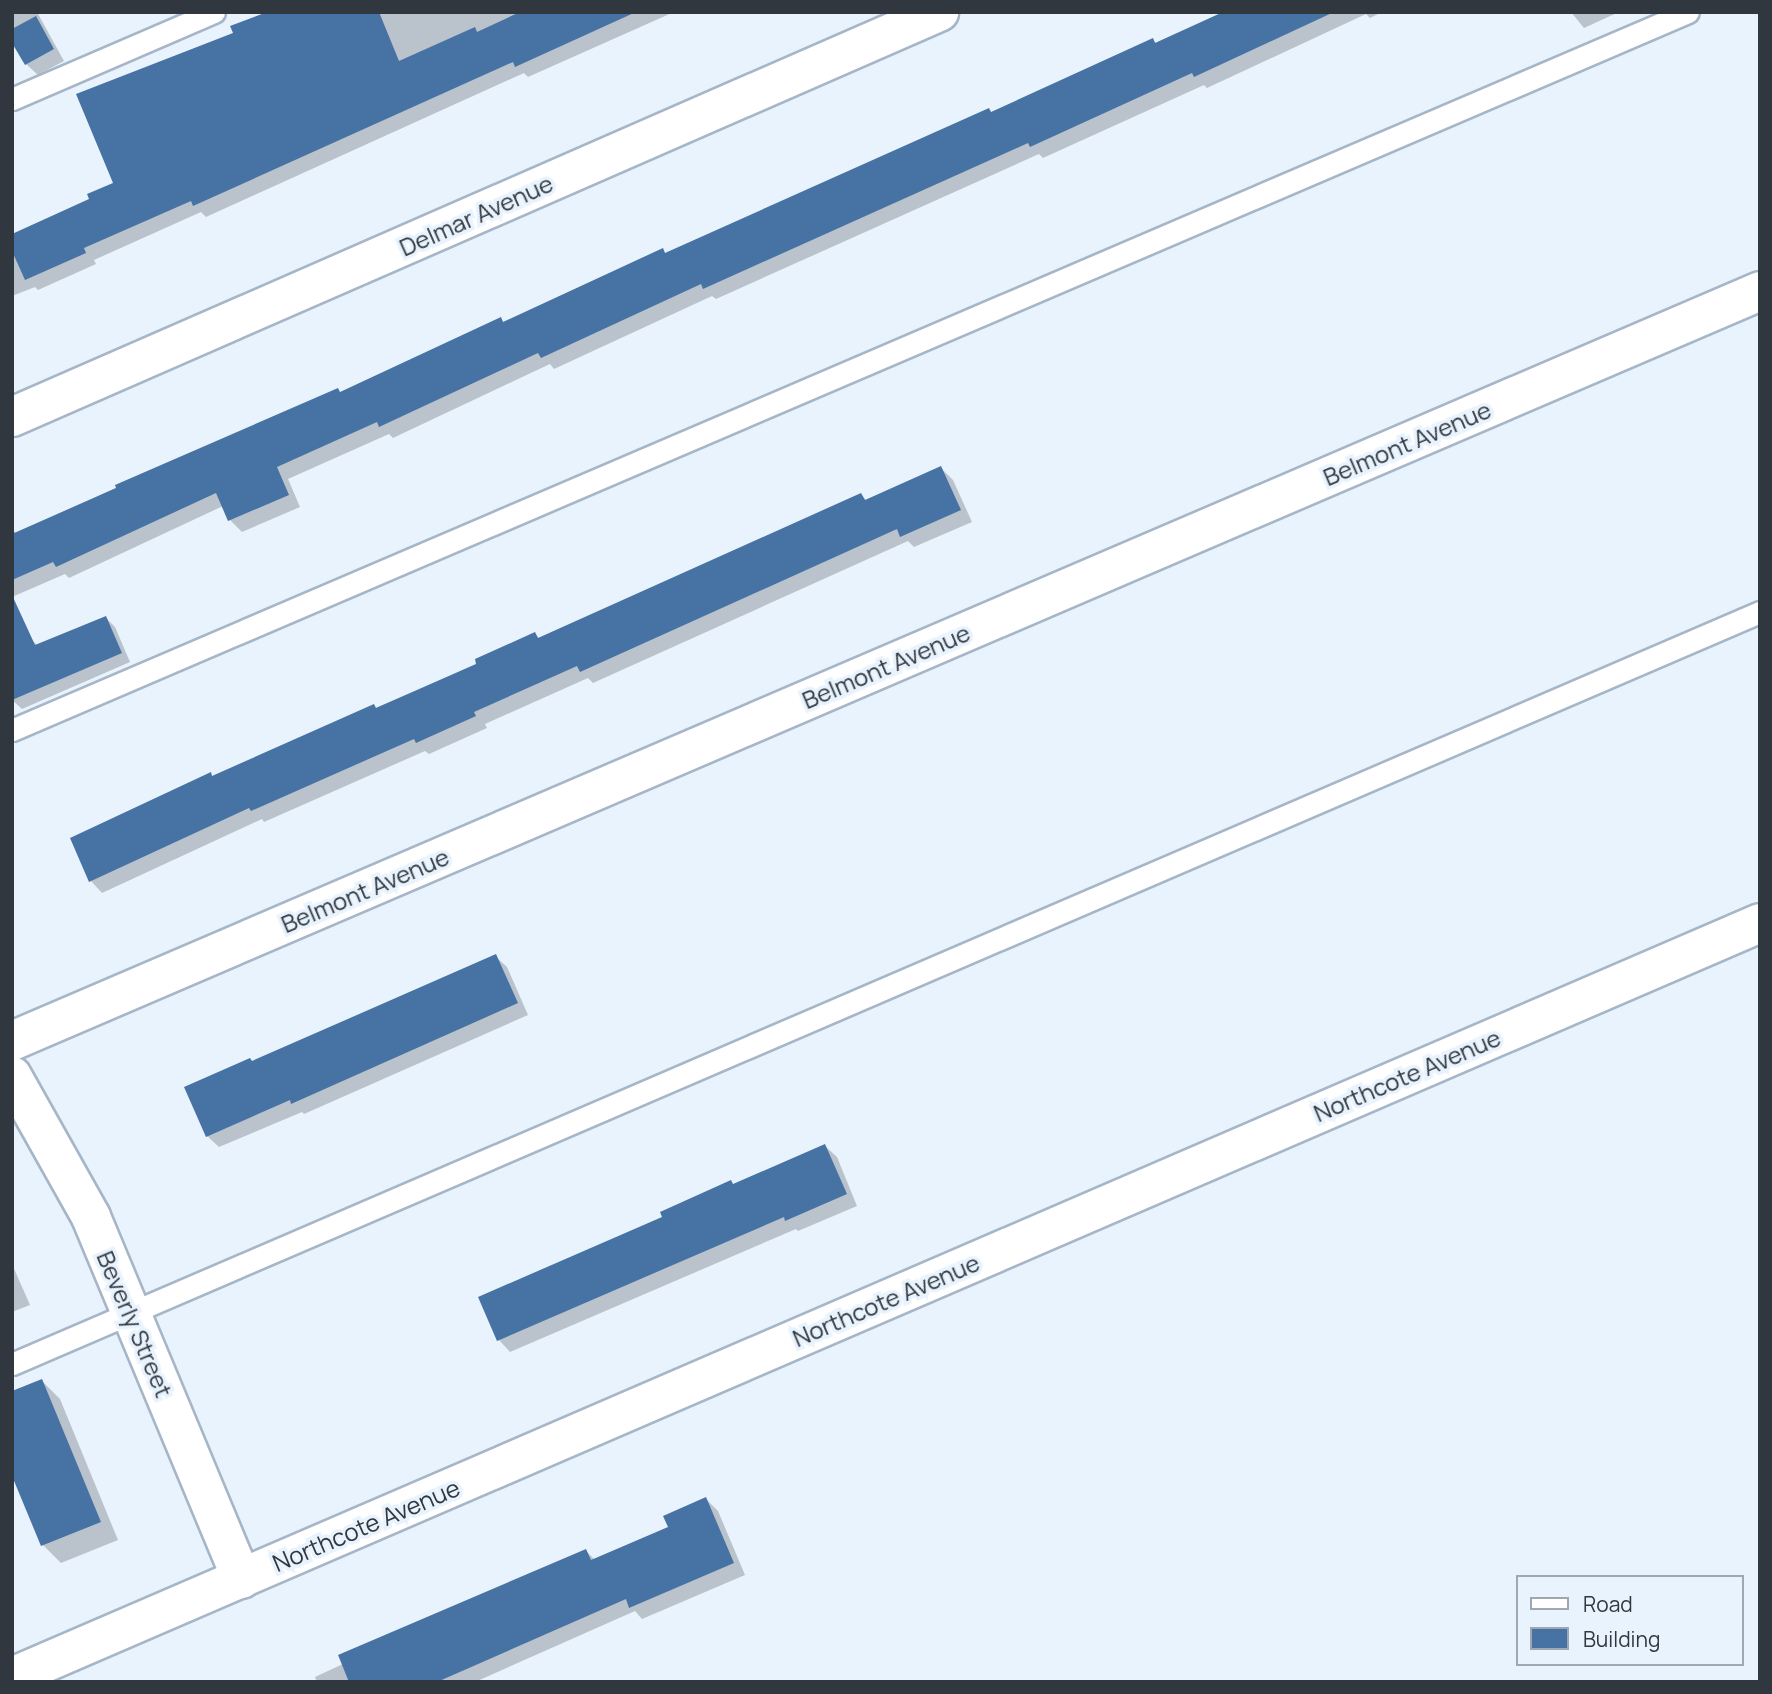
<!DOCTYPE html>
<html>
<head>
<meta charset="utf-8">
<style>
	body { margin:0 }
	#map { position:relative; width:1772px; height:1694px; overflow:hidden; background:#e9f3fe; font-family:Manrope,sans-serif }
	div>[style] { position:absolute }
	.shadow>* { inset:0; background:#0003 }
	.building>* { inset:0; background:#4673a3 }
	.roads { filter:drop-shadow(2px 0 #a6b6c8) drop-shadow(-2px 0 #a6b6c8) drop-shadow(0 2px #a6b6c8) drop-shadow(0 -2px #a6b6c8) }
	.service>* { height:21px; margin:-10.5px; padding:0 10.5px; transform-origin:10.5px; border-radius:10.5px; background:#fff }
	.minor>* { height:38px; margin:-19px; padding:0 19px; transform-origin:19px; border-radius:19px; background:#fff }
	span { translate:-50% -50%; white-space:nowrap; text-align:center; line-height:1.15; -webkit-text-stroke:7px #e9f3fe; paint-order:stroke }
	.street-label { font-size:24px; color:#30373e }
	.frame { position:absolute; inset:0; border:14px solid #30373e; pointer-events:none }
	.legend { position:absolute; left:1516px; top:1575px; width:228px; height:91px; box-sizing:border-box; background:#e9f3fe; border:2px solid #9fa8b1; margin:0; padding:9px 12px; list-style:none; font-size:21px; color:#30373e }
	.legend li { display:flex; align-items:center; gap:14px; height:35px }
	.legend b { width:35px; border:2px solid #9fa8b1 }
</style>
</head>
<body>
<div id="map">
	<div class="shadow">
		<div style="clip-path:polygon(12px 12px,37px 12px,64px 61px,38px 75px,26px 64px,12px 40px)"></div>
		<div style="clip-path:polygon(272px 12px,674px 12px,528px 77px,524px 73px,206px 217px,201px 212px,94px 260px,96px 264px,38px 290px,35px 287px,12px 296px,12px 235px,92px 200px,116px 184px,235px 34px)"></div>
		<div style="clip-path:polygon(1225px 12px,1382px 12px,1370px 18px,1366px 14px,1207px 88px,1204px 85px,1043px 158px,1039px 154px,716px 299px,712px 296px,554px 369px,550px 364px,393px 438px,389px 434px,288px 479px,300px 507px,242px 532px,230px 520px,223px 506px,69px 578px,65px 574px,12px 597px,12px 529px,17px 534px,176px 460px,341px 393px,501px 319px,505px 324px,663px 251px,666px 254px,992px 114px,1153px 40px,1157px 44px)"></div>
		<div style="clip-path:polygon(1571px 12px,1619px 12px,1584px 28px)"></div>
		<div style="clip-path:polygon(941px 468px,953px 480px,972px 522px,914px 547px,908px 541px,593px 683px,588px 678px,485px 724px,487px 728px,429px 754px,425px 751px,264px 822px,262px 819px,102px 893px,91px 881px,213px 777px,479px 664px,535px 634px,540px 639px,861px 495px,867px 501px)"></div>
		<div style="clip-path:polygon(106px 618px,115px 627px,130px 662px,22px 709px,12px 700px,31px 639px,38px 646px)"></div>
		<div style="clip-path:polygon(495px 956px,507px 967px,528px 1015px,304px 1114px,302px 1112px,219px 1147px,207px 1136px,253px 1063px)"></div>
		<div style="clip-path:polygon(825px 1146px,837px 1157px,857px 1206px,798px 1231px,796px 1229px,510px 1352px,499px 1340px,664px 1218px)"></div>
		<div style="clip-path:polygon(12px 1264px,30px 1305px,12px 1312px)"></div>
		<div style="clip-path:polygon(42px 1381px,60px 1399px,118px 1540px,61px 1563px,43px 1545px,12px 1471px)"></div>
		<div style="clip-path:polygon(706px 1499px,718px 1511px,745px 1575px,642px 1619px,635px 1611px,475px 1682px,317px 1682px,315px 1677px,586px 1551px,595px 1560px,670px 1528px)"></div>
	</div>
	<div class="building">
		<div style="clip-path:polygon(267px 12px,379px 12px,399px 61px,475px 27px,477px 32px,520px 12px,636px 12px,515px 67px,513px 62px,193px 206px,191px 201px,84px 248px,86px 253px,25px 280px,12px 251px,12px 234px,89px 199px,87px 194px,113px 183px,76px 94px,233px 33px,230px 26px)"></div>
		<div style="clip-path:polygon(1223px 12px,1334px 12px,1194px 77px,1192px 73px,1030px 147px,1028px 143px,703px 289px,701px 284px,541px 358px,538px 353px,379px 427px,377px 422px,277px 467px,289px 495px,228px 521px,216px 493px,56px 567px,53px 562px,12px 580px,12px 534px,116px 488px,115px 485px,338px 388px,340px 392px,501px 317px,503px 322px,663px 248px,665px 253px,989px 108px,991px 112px,1153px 38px,1155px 43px)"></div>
		<div style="clip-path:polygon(36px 16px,54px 49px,25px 65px,12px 43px,12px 29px)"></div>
		<div style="clip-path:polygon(941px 466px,961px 510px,900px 537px,897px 529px,580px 672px,577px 666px,474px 712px,476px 716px,416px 743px,414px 739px,251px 811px,249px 808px,89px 882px,70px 838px,211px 772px,212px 776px,374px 704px,376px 708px,476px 664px,475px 659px,535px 632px,538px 638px,861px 493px,865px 500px)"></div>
		<div style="clip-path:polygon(12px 595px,35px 645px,106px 616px,122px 653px,12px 700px)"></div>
		<div style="clip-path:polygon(496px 954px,518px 1003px,291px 1104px,290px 1100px,206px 1137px,184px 1087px,250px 1058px,252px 1061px)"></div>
		<div style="clip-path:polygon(825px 1144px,847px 1194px,785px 1221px,784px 1217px,497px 1341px,478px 1297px,662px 1217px,660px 1212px,731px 1180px,733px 1184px)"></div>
		<div style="clip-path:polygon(42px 1379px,101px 1522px,41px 1546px,12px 1476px,12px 1391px)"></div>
		<div style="clip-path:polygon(706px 1497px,734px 1563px,629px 1608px,626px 1599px,437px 1682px,349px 1682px,338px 1655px,586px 1549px,591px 1560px,668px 1527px,663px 1516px)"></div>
	</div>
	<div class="roads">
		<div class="service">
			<div style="left:12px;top:99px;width:220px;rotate:-23.3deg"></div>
			<div style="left:12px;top:730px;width:1823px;rotate:-23.19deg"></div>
			<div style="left:12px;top:1364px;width:1903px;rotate:-23.28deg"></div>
		</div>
		<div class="minor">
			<div style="left:12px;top:417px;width:1012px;rotate:-23.6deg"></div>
			<div style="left:12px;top:1041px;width:1902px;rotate:-23.22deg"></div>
			<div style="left:12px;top:1076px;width:162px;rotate:60.7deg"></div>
			<div style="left:91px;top:1217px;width:392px;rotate:67.4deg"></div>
			<div style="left:12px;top:1677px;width:1904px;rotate:-23.33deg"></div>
		</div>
	</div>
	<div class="street-label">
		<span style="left:476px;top:215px;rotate:-24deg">Delmar Avenue</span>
		<span style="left:1407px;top:443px;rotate:-23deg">Belmont Avenue</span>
		<span style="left:886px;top:666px;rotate:-23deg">Belmont Avenue</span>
		<span style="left:365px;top:890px;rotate:-23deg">Belmont Avenue</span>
		<span style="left:1407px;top:1075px;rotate:-23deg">Northcote Avenue</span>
		<span style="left:886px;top:1300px;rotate:-23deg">Northcote Avenue</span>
		<span style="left:135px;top:1324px;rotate:67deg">Beverly Street</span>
		<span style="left:366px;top:1525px;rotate:-23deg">Northcote Avenue</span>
	</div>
	<div class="frame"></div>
	<ul class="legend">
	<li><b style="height:9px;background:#fff"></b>Road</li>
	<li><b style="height:19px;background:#4673a3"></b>Building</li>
	</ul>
</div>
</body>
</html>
